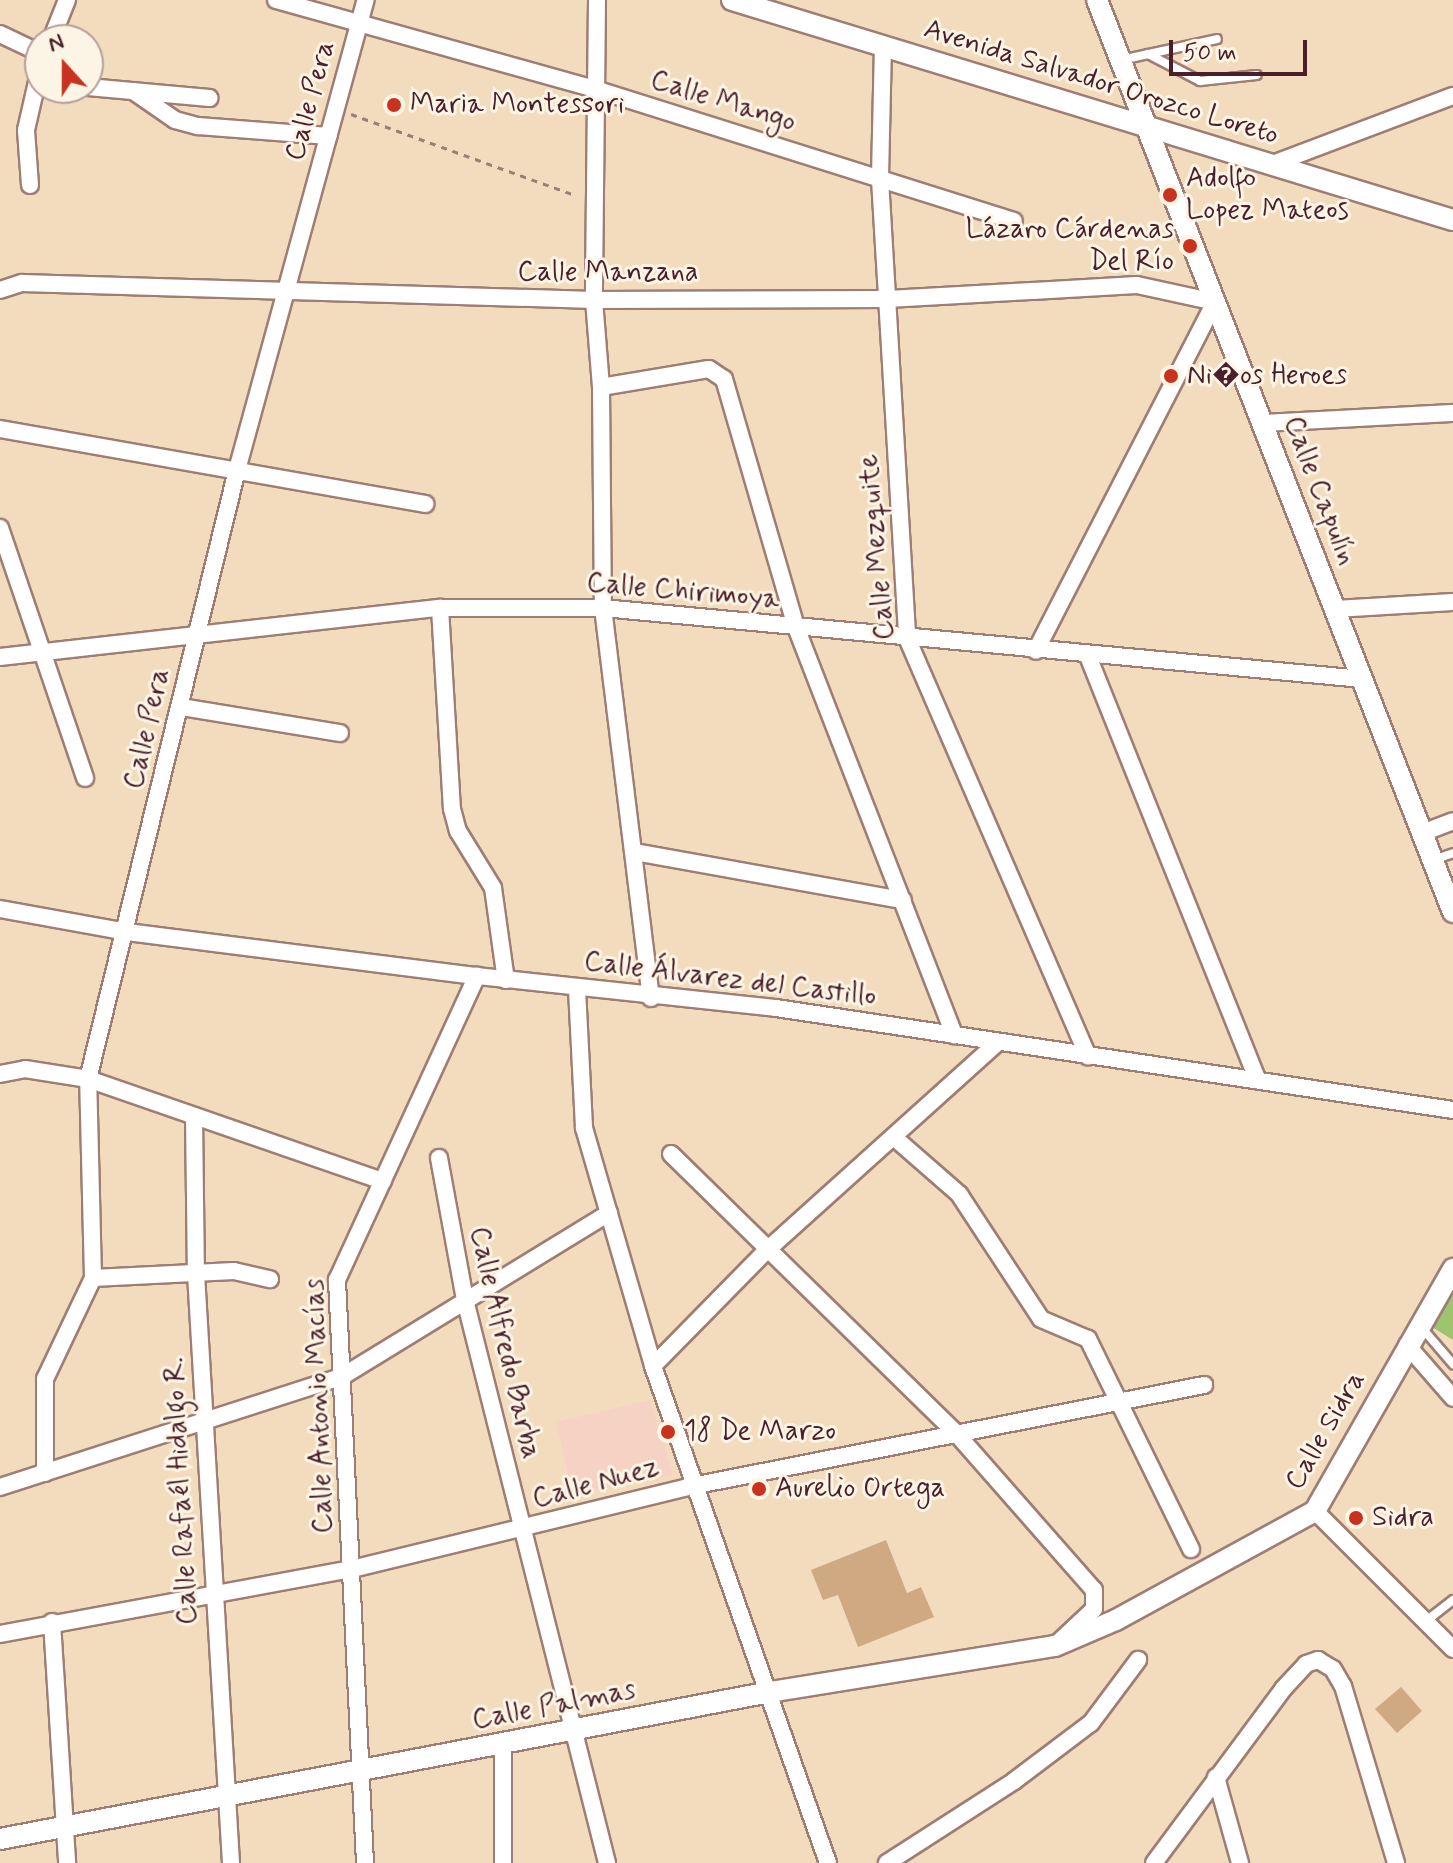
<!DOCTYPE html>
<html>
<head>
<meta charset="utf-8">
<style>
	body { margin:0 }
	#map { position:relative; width:1453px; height:1863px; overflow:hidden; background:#f3dcbe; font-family:Mynerve,sans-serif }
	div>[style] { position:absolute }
	.built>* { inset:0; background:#f6d2c4 }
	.green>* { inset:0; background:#9ec46f }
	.building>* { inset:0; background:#cea981 }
	.path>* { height:3px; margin-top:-1.5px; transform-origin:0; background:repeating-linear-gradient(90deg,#9e7e74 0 6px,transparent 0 12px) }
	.roads { filter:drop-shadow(2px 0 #9e7e74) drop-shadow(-2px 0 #9e7e74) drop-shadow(0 2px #9e7e74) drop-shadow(0 -2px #9e7e74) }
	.service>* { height:8px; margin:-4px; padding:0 4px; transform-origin:4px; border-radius:4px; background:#fff }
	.minor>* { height:16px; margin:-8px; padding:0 8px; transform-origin:8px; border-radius:8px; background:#fff }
	.tertiary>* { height:20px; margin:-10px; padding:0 10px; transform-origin:10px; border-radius:10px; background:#fff }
	.dots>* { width:22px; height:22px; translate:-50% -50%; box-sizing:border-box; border:4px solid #fcf5e5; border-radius:50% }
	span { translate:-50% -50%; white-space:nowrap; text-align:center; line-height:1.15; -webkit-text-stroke:6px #fcf5e5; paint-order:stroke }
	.street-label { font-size:28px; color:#4a1f2b }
	.poi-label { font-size:28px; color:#4a1f2b }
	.left { translate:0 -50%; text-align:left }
	.right { translate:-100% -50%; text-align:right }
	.north { position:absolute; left:24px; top:24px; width:80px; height:80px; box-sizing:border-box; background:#fcf5e5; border:2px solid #b59f9b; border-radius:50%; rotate:339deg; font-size:22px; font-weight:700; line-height:32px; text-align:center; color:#4a1f2b }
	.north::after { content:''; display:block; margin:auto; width:28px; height:36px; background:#c8321e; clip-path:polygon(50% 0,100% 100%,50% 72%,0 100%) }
	.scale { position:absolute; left:1169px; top:40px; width:138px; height:36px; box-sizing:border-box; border:4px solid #4a1f2b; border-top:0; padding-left:10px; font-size:24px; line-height:28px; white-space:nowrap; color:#4a1f2b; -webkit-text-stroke:6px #fcf5e5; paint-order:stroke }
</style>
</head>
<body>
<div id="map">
	<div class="built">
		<div style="clip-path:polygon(650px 1400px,673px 1475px,573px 1496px,556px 1422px)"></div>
	</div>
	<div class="green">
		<div style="clip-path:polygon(1453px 1290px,1453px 1340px,1432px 1327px)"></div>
	</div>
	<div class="building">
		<div style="clip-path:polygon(886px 1540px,907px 1593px,921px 1587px,934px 1617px,858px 1647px,838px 1595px,823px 1600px,811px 1570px)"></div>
		<div style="clip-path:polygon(1401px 1687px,1422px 1711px,1397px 1733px,1375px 1709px)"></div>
	</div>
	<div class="path">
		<div style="left:351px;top:114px;width:240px;rotate:19.9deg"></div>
	</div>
	<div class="roads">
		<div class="service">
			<div style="left:1148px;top:54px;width:59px;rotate:27.4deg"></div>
			<div style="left:1200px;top:81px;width:57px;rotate:-6deg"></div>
			<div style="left:1121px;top:60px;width:98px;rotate:-12.3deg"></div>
			<div style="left:1433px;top:860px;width:21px;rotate:-19deg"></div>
			<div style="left:1422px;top:1328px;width:48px;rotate:49.3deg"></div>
			<div style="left:1426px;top:1621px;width:34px;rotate:-38deg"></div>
		</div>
		<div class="minor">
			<div style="left:276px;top:0;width:331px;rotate:15.6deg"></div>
			<div style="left:595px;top:89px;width:439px;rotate:17.5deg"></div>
			<div style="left:597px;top:0;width:300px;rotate:90.6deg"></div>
			<div style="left:594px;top:300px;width:87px;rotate:85.4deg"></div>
			<div style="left:601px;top:387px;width:221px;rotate:89.5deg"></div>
			<div style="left:603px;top:608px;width:393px;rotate:83deg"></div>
			<div style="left:0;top:34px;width:44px;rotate:25.4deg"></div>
			<div style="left:51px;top:40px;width:43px;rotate:-68.2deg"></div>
			<div style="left:883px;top:45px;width:134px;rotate:91.3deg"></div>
			<div style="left:880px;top:179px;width:460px;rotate:86.6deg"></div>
			<div style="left:907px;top:638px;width:456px;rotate:66.6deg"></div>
			<div style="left:88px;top:87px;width:122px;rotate:5.2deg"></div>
			<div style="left:133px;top:91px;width:51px;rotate:34.6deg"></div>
			<div style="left:175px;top:120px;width:24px;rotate:15deg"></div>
			<div style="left:198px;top:126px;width:131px;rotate:4.4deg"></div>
			<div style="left:1270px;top:165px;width:196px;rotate:-20.7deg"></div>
			<div style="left:30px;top:185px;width:55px;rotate:-94.2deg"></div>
			<div style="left:26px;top:130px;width:63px;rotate:-77.1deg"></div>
			<div style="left:0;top:290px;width:23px;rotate:-18deg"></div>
			<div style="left:22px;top:283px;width:572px;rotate:1.7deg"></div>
			<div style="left:594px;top:300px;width:294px;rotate:-0.2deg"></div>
			<div style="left:888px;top:299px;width:249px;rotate:-3.2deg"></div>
			<div style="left:1137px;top:285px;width:80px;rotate:12.3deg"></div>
			<div style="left:1215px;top:302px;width:392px;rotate:117.2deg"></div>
			<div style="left:601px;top:387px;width:109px;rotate:-9.5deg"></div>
			<div style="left:709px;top:369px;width:18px;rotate:34deg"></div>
			<div style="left:724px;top:379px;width:258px;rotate:73.8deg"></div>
			<div style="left:796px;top:627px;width:438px;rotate:68.8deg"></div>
			<div style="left:1262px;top:423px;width:191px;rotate:-3deg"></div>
			<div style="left:0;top:429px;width:432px;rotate:10deg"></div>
			<div style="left:0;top:528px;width:264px;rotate:71.2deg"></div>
			<div style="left:440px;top:608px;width:201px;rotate:86.6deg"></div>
			<div style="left:452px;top:809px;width:23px;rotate:75deg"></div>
			<div style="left:458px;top:831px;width:67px;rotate:58.4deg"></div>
			<div style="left:493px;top:888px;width:93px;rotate:82deg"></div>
			<div style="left:1335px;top:609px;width:118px;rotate:-3.4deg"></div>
			<div style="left:1088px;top:656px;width:457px;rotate:68.2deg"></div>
			<div style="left:0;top:657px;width:443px;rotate:-6.4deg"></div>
			<div style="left:440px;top:608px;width:163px"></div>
			<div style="left:603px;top:608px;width:762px;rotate:5.34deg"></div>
			<div style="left:181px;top:707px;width:161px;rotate:9.3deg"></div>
			<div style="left:1422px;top:833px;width:33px;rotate:-21deg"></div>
			<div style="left:635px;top:852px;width:272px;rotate:10.2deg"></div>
			<div style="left:0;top:909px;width:129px;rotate:10.3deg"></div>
			<div style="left:127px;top:932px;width:353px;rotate:7.2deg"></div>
			<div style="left:477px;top:976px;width:301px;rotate:6.1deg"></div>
			<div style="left:776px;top:1008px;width:685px;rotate:8.57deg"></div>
			<div style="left:577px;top:989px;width:139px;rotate:87.1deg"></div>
			<div style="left:584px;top:1128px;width:248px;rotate:73.8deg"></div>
			<div style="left:653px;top:1366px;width:527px;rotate:70.6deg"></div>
			<div style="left:0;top:1074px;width:25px;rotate:-11deg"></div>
			<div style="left:25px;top:1069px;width:64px;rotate:9deg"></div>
			<div style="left:88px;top:1079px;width:312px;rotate:19.1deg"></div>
			<div style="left:194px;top:1116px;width:158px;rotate:89.3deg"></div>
			<div style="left:196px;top:1274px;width:590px;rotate:86.6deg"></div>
			<div style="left:896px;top:1139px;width:84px;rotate:41.1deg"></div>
			<div style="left:959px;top:1194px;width:149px;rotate:56.7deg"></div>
			<div style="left:1041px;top:1319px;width:51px;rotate:23.1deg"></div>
			<div style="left:1088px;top:1339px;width:234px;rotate:63.9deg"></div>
			<div style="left:671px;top:1154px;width:397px;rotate:44.4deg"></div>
			<div style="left:955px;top:1432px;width:210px;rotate:48.7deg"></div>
			<div style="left:1094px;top:1590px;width:19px;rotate:90deg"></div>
			<div style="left:1094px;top:1609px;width:45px;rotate:136.8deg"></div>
			<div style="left:439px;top:1158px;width:144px;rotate:79.6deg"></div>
			<div style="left:465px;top:1300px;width:581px;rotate:75.84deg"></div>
			<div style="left:93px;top:1278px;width:141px;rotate:-2.8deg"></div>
			<div style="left:234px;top:1271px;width:37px;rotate:13deg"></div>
			<div style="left:1407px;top:1345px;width:70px;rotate:49deg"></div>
			<div style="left:653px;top:1366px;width:161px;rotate:-45.5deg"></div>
			<div style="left:766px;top:1251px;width:312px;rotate:-42deg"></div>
			<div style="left:45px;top:1473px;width:94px;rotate:-90deg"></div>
			<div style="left:45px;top:1379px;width:112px;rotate:-64.6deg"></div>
			<div style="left:93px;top:1278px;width:199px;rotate:-91.4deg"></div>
			<div style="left:88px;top:1079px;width:627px;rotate:-76.25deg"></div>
			<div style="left:237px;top:470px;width:487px;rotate:-74.7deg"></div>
			<div style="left:0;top:1487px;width:361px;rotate:-17.9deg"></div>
			<div style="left:343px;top:1376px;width:312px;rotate:-31.5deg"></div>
			<div style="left:1315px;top:1511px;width:195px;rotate:45deg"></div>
			<div style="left:52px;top:1622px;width:241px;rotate:86.4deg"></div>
			<div style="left:0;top:1634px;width:358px;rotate:-10.5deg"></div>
			<div style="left:352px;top:1569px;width:355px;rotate:-13.7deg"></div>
			<div style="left:697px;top:1485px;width:517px;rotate:-11.16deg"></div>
			<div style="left:1216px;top:1777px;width:89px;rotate:74.4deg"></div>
			<div style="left:365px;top:1863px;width:584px;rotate:-92.75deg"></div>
			<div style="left:337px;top:1280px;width:335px;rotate:-65.3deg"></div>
			<div style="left:503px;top:1863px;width:117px;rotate:-90deg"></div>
			<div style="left:887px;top:1863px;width:151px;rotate:-32.8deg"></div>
			<div style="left:1014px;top:1781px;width:96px;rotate:-37deg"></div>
			<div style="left:1091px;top:1723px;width:79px;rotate:-53.3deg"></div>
			<div style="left:1154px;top:1863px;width:217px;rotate:-53.4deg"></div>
			<div style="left:1283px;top:1689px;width:34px;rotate:-47deg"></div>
			<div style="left:1306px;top:1664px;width:13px;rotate:-18deg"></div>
			<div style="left:1318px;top:1660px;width:17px;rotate:31deg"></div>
			<div style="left:1333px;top:1669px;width:20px;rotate:60deg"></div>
			<div style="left:1343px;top:1686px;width:185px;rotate:73.3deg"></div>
		</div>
		<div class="tertiary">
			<div style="left:732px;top:0;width:754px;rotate:16.97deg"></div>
			<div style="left:1097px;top:0;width:979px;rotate:68.68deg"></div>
			<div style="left:0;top:1839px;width:784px;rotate:-10.81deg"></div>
			<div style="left:770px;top:1692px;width:289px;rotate:-9.2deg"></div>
			<div style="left:1055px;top:1646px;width:66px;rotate:-23.1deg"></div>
			<div style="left:1116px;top:1620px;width:227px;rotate:-28.7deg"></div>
			<div style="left:1315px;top:1511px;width:279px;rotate:-60.3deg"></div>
		</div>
	</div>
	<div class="dots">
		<div style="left:394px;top:105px;background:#c8321e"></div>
		<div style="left:1170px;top:195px;background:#c8321e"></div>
		<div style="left:1190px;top:246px;background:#c8321e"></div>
		<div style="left:1171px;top:376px;background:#c8321e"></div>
		<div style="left:668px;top:1432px;background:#c8321e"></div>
		<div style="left:759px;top:1489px;background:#c8321e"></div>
		<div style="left:1356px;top:1518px;background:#c8321e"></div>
	</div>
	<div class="street-label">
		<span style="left:1101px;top:83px;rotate:17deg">Avenida Salvador Orozco Loreto</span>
		<span style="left:311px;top:101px;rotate:-75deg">Calle Pera</span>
		<span style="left:723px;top:102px;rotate:17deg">Calle Mango</span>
		<span style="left:608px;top:273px">Calle Manzana</span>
		<span style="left:1319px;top:491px;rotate:69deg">Calle Capulín</span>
		<span style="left:878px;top:547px;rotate:-95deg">Calle Mezquite</span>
		<span style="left:683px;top:592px;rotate:5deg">Calle Chirimoya</span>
		<span style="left:148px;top:729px;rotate:-77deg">Calle Pera</span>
		<span style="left:730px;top:980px;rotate:7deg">Calle Álvarez del Castillo</span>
		<span style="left:504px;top:1343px;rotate:77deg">Calle Alfredo Barba</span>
		<span style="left:320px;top:1406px;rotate:-92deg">Calle Antonio Macías</span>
		<span style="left:1326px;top:1431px;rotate:-60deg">Calle Sidra</span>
		<span style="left:596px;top:1484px;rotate:-15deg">Calle Nuez</span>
		<span style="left:182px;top:1491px;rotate:-93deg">Calle Rafaél Hidalgo R.</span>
		<span style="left:554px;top:1706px;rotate:-11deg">Calle Palmas</span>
	</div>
	<div class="poi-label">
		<span class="left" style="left:410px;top:105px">Maria Montessori</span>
		<span class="left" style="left:1186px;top:195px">Adolfo<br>Lopez Mateos</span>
		<span class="right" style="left:1174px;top:246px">Lázaro Cárdenas<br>Del Río</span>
		<span class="left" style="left:1187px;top:376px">Ni�os Heroes</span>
		<span class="left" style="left:684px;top:1432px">18 De Marzo</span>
		<span class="left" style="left:775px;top:1489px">Aurelio Ortega</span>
		<span class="left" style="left:1372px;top:1518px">Sidra</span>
	</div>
	<div class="north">N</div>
	<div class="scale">50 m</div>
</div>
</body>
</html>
